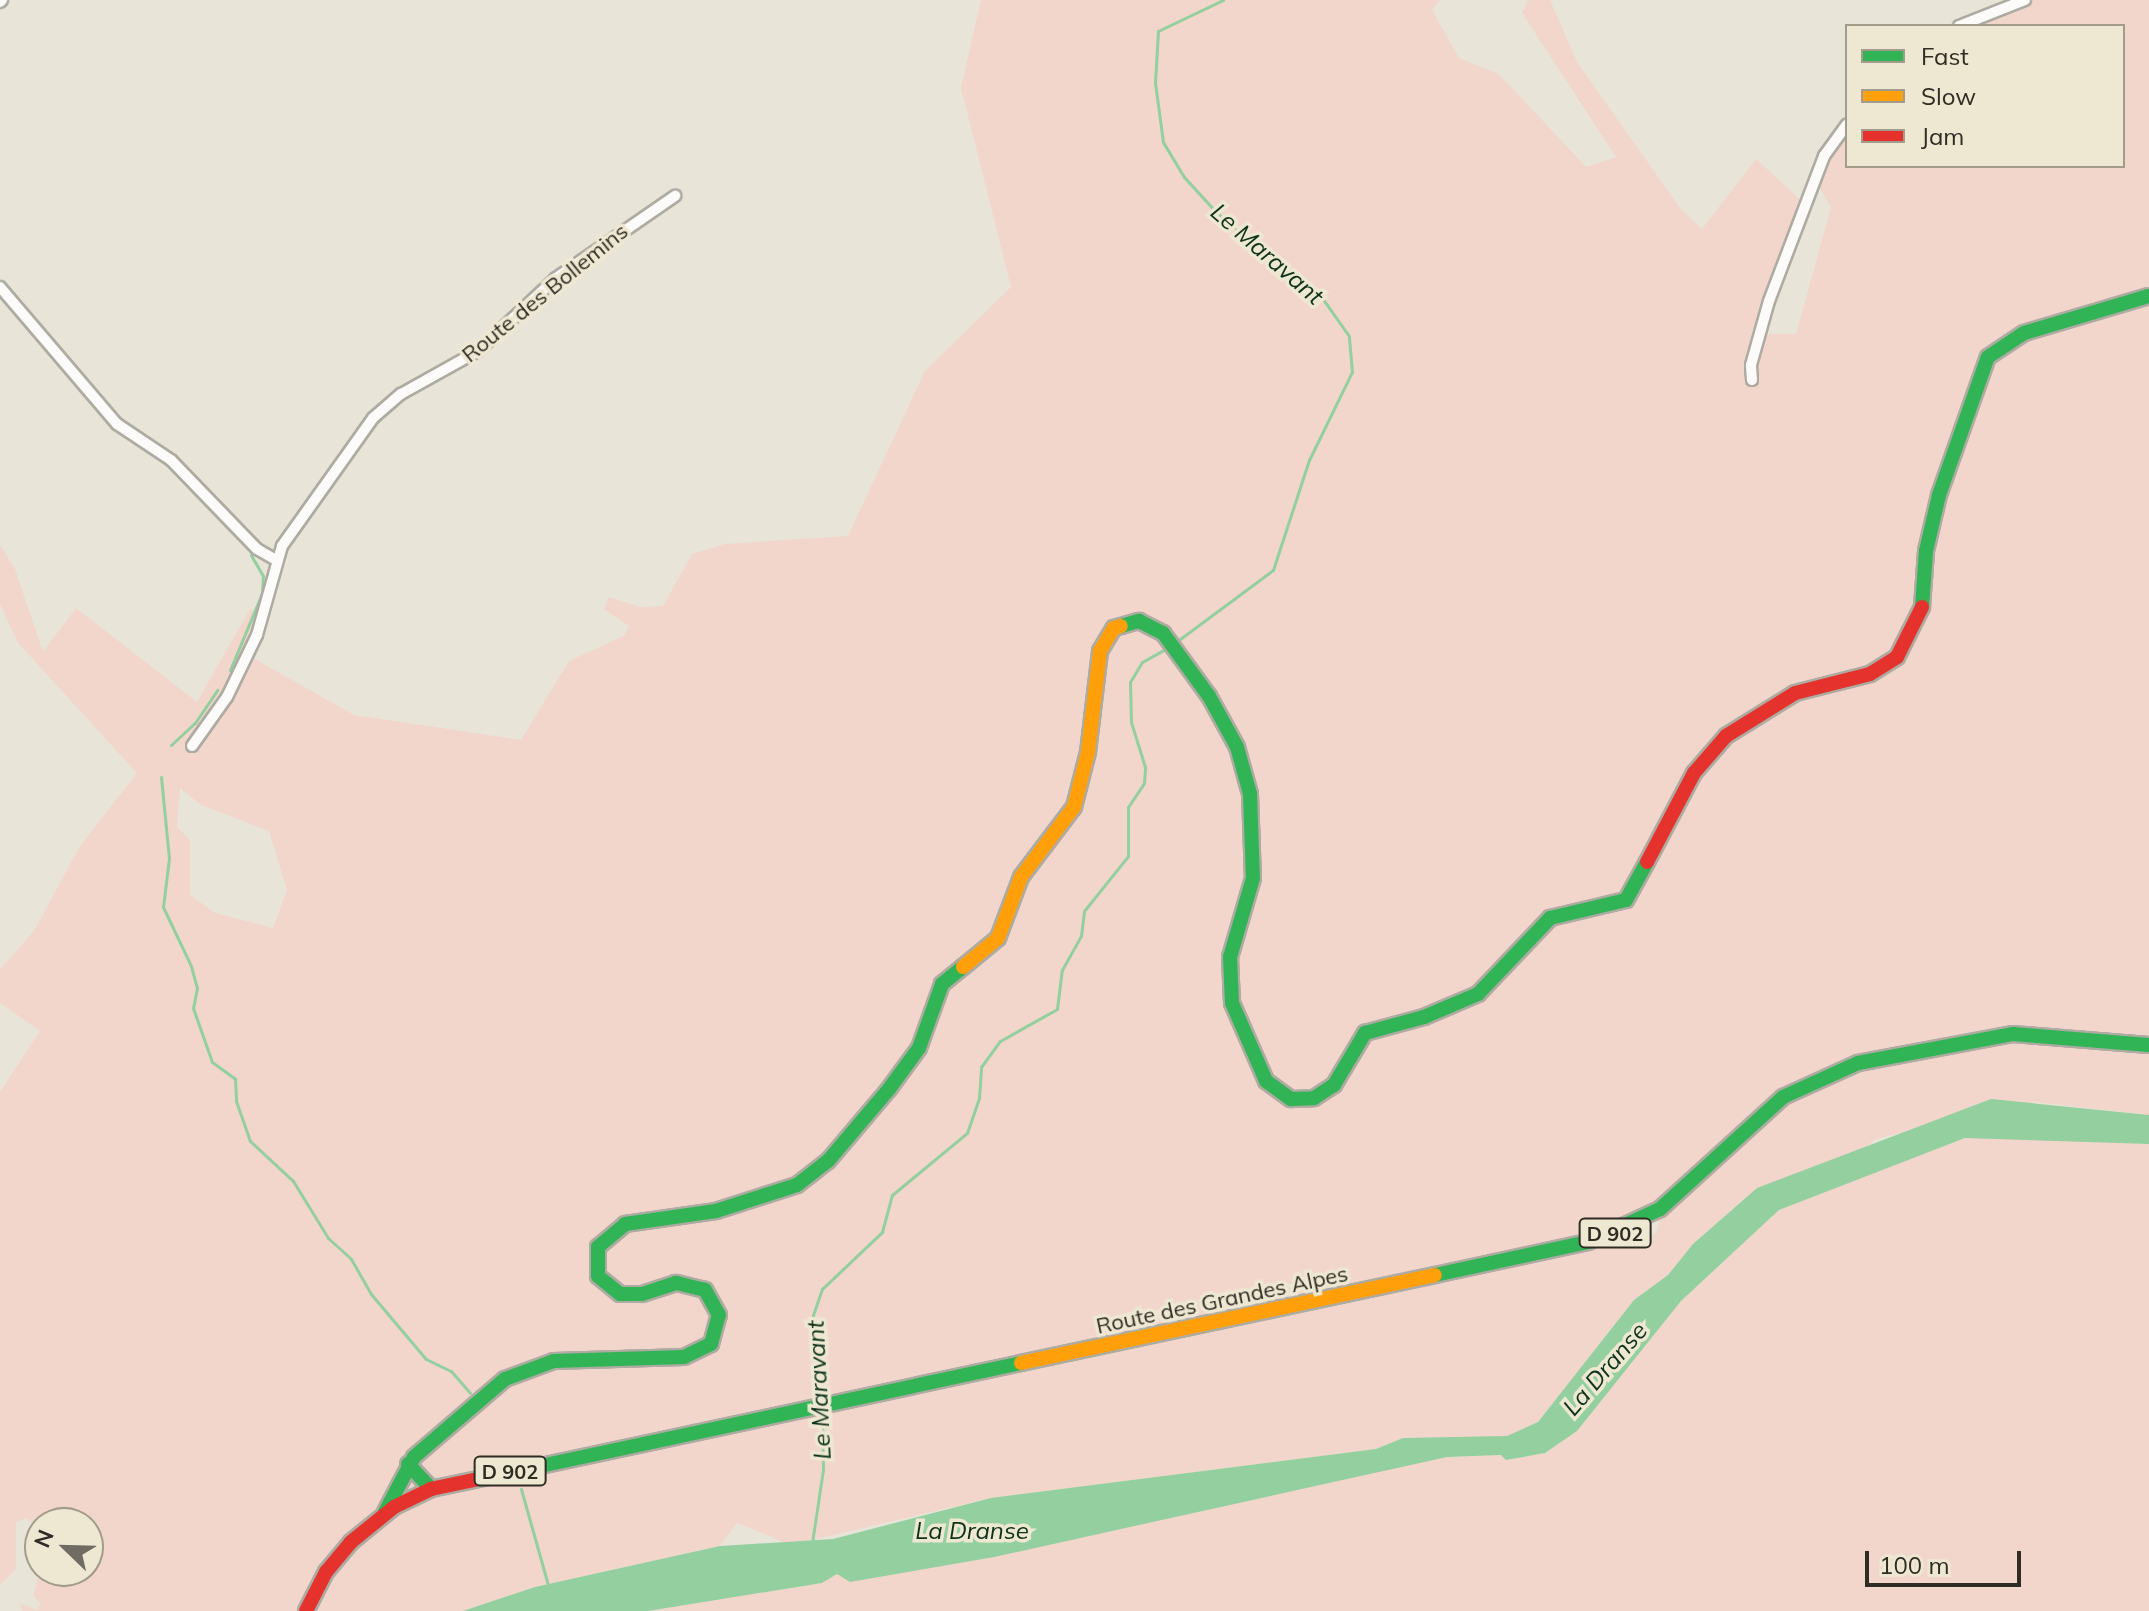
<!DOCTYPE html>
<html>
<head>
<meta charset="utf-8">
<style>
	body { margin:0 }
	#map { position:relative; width:2149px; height:1611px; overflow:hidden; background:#e8e4d8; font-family:Mulish,sans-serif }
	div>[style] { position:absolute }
	.green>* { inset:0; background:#f2d6cc }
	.water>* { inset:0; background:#93cf9f }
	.stream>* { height:3px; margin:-1.5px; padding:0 1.5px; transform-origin:1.5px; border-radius:1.5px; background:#93cf9f }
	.roads { filter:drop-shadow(2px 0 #aeaba2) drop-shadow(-2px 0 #aeaba2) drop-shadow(0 2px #aeaba2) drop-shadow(0 -2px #aeaba2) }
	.street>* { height:10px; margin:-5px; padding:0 5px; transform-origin:5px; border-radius:5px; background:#fcfbf9 }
	.fast>* { height:14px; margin:-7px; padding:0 7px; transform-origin:7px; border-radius:7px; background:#30b455 }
	.slow>* { height:14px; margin:-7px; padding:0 7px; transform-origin:7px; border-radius:7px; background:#ff9f0a }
	.jam>* { height:14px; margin:-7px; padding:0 7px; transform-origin:7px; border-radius:7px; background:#e5322d }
	span { translate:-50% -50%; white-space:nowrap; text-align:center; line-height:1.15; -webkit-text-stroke:7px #eee7d2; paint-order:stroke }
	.shield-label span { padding:2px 6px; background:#eee7d2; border:2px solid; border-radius:6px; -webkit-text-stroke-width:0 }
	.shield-label { font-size:20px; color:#2f2c24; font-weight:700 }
	.street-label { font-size:22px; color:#2f2c24 }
	.water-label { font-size:24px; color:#0d3219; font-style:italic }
	.legend { position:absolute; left:1845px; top:24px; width:280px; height:144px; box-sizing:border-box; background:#eee7d2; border:2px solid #a29c8c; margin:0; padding:10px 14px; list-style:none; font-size:24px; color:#2f2c24 }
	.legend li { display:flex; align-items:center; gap:16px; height:40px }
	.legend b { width:40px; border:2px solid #a29c8c }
	.north { position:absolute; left:24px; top:1507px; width:80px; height:80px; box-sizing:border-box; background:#eee7d2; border:2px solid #a29c8c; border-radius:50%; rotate:293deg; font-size:22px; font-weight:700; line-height:32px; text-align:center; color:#2f2c24 }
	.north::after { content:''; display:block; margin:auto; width:28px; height:36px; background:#706c63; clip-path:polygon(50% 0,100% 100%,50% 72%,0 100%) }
	.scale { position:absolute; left:1865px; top:1551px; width:156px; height:36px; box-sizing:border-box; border:4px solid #2f2c24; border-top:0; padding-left:10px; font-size:24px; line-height:28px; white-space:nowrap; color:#2f2c24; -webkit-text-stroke:6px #eee7d2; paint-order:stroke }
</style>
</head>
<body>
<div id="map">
	<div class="green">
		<div style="clip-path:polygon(evenodd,981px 0,1440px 0,1432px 10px,1459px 58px,1499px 74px,1586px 167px,1616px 157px,1522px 13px,1528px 0,1550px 0,1577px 62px,1680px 208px,1702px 229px,1756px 159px,1803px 202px,1756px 334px,1796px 334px,1831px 208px,1815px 179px,1847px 124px,1847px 166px,2123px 166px,2123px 26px,1959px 26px,2025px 0,2149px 0,2149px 1115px,2035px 1102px,1876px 1139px,1862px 1150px,1757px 1188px,1693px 1244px,1668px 1275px,1634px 1300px,1538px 1422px,1507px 1437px,1403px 1438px,1376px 1449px,991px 1498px,791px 1545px,737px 1523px,720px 1546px,535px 1587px,463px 1611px,22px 1611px,20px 1603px,37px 1610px,41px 1604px,33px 1596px,40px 1570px,28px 1552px,40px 1537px,40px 1571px,88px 1571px,88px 1523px,40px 1523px,40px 1534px,27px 1518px,16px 1522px,16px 1569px,0 1585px,0 1092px,40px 1031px,0 1003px,0 969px,34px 931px,80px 846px,137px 773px,18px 643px,0 604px,0 545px,15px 569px,43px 652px,76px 608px,197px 702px,250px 609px,265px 616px,248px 655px,354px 715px,521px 740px,569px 661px,624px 636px,629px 626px,604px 609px,609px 597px,640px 607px,663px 606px,692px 554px,725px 544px,848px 536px,925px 371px,1011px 287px,961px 88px,981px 0,180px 788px,201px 805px,269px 831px,287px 890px,273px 928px,215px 913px,190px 895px,190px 840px,177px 827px,180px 788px,981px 0,1660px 1217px,1657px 1231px,1644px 1243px,1622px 1237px,1660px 1217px)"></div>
		<div style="clip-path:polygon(1985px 1135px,2149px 1144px,2149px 1611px,648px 1611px,822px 1583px,837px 1574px,1447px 1457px,1502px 1455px,1506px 1460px,1545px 1453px,1577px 1431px,1681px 1301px,1779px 1210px,1956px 1141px)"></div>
	</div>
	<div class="water">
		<div style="clip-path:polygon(1991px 1099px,2149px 1115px,2149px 1144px,1965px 1138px,1779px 1210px,1681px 1301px,1577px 1431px,1545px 1453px,1506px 1460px,1501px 1455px,1447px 1457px,994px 1557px,850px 1582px,837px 1574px,822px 1583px,648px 1611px,463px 1611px,535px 1587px,720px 1546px,833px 1539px,991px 1498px,1376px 1449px,1403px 1438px,1507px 1436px,1538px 1422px,1634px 1300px,1668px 1275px,1693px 1244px,1757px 1188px)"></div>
	</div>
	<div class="stream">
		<div style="left:1180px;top:639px;width:116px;rotate:-36.6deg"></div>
		<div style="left:1273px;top:570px;width:116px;rotate:-71.9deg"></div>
		<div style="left:1309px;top:460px;width:98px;rotate:-64deg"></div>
		<div style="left:1352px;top:372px;width:36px;rotate:-95deg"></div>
		<div style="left:1349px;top:336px;width:50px;rotate:-125.3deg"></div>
		<div style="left:1320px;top:295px;width:132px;rotate:-141.5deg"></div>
		<div style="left:1217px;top:213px;width:49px;rotate:-132.5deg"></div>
		<div style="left:1184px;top:177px;width:41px;rotate:-121deg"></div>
		<div style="left:1163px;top:142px;width:60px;rotate:-97.7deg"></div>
		<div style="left:1155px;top:83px;width:52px;rotate:-86.7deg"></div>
		<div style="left:1158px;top:31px;width:72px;rotate:-25.5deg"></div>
		<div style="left:230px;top:670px;width:83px;rotate:-67.4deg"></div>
		<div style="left:262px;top:593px;width:17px;rotate:-87deg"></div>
		<div style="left:263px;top:576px;width:24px;rotate:-120deg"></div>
		<div style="left:171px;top:745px;width:33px;rotate:-43deg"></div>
		<div style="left:195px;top:723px;width:40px;rotate:-56deg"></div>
		<div style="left:161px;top:777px;width:81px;rotate:84.4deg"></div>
		<div style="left:169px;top:858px;width:49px;rotate:97deg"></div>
		<div style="left:163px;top:907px;width:65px;rotate:64.6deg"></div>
		<div style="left:191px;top:966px;width:23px;rotate:75deg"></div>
		<div style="left:197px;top:988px;width:20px;rotate:101deg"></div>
		<div style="left:193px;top:1008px;width:57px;rotate:70.6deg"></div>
		<div style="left:212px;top:1062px;width:29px;rotate:36deg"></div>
		<div style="left:235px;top:1079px;width:22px;rotate:87deg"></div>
		<div style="left:236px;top:1101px;width:42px;rotate:70.7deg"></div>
		<div style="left:250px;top:1141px;width:59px;rotate:42.9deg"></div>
		<div style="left:293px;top:1181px;width:67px;rotate:58.4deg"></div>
		<div style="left:328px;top:1238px;width:31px;rotate:42deg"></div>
		<div style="left:351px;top:1259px;width:40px;rotate:60.3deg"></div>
		<div style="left:371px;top:1294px;width:85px;rotate:49.8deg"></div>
		<div style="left:426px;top:1359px;width:28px;rotate:26deg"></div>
		<div style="left:451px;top:1371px;width:29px;rotate:49deg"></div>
		<div style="left:818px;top:1401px;width:86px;rotate:-93.3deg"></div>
		<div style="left:813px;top:1315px;width:28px;rotate:-71deg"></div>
		<div style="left:822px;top:1289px;width:83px;rotate:-43.5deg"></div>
		<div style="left:882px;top:1232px;width:38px;rotate:-75deg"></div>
		<div style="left:892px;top:1195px;width:97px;rotate:-39.6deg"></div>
		<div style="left:967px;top:1133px;width:37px;rotate:-71deg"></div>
		<div style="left:979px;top:1098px;width:31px;rotate:-86deg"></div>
		<div style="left:981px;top:1067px;width:32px;rotate:-54deg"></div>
		<div style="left:1000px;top:1041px;width:65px;rotate:-29.3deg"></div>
		<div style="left:1057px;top:1009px;width:39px;rotate:-83deg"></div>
		<div style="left:1062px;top:970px;width:39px;rotate:-61deg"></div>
		<div style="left:1081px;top:936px;width:25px;rotate:-83deg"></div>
		<div style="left:1084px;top:911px;width:70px;rotate:-51.3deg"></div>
		<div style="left:1128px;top:856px;width:49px;rotate:-90deg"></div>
		<div style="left:1128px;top:807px;width:29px;rotate:-56deg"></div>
		<div style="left:1144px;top:783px;width:16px;rotate:-86deg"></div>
		<div style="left:1145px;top:767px;width:47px;rotate:-107.3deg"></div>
		<div style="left:1131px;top:722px;width:40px;rotate:-91.4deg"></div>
		<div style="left:1130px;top:682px;width:23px;rotate:-59deg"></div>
		<div style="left:1142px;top:662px;width:26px;rotate:-29deg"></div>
		<div style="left:521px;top:1489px;width:100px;rotate:74.3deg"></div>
		<div style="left:812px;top:1543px;width:75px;rotate:-81.5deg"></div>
		<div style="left:823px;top:1469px;width:57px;rotate:-91deg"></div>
	</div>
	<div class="roads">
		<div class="street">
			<div style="left:0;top:2px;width:3px;rotate:-45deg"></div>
			<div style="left:1959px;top:26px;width:71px;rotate:-21.5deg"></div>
			<div style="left:0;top:287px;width:180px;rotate:49.5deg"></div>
			<div style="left:117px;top:424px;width:65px;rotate:33.7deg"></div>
			<div style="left:171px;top:460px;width:124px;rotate:46deg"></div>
			<div style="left:257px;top:549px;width:22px;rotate:30deg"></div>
			<div style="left:1752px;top:380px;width:15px;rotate:-94deg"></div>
			<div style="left:1751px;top:365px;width:66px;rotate:-74.3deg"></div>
			<div style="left:1769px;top:301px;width:155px;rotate:-69.2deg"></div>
			<div style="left:1824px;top:156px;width:39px;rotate:-54deg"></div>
			<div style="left:192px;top:746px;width:60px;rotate:-54.5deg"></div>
			<div style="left:227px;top:697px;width:69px;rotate:-64.2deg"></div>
			<div style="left:257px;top:635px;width:92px;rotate:-74.3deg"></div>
			<div style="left:282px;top:546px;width:157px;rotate:-54.6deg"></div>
			<div style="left:373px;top:418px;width:37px;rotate:-41deg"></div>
			<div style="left:401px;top:394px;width:88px;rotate:-29.2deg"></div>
			<div style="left:478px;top:351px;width:107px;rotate:-43.1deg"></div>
			<div style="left:556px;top:278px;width:145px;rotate:-34.6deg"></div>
		</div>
		<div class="fast">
			<div style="left:1922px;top:607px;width:56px;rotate:-85.9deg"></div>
			<div style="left:1926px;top:551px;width:57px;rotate:-76.9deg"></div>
			<div style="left:1939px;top:495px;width:146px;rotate:-70.5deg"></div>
			<div style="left:1988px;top:357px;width:43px;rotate:-33.7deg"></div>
			<div style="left:2024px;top:333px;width:130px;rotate:-16.5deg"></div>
			<div style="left:1121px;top:626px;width:19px;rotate:-16deg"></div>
			<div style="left:1139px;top:621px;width:27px;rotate:27deg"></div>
			<div style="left:1163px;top:633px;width:78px;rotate:53.9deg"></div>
			<div style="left:1209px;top:696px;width:58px;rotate:61.2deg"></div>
			<div style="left:1237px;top:747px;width:49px;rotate:74.5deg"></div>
			<div style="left:1250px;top:794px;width:84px;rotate:88deg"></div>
			<div style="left:1253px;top:878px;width:82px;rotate:106.2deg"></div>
			<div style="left:1230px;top:957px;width:46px;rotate:87.5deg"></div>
			<div style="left:1232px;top:1003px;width:85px;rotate:66.4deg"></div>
			<div style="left:1266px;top:1081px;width:31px;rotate:36deg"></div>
			<div style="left:1291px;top:1099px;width:23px;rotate:-2deg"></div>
			<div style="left:1314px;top:1098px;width:24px;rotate:-33deg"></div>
			<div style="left:1334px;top:1085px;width:61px;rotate:-59.2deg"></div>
			<div style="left:1365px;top:1033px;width:61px;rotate:-15.2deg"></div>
			<div style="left:1424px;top:1017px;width:59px;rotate:-23.1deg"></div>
			<div style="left:1478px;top:994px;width:105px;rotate:-46.5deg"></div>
			<div style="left:1550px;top:918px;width:78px;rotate:-13.3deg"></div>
			<div style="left:1626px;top:900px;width:43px;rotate:-61.1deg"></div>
			<div style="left:1435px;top:1275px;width:157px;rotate:-12.2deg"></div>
			<div style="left:1588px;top:1242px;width:79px;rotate:-24.6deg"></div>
			<div style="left:1660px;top:1209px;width:166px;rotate:-42.3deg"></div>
			<div style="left:1783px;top:1097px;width:82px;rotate:-24.4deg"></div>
			<div style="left:1858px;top:1063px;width:158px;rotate:-10.6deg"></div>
			<div style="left:2013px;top:1034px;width:136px;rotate:4.6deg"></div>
			<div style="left:408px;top:1464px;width:34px;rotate:47deg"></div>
			<div style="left:503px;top:1474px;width:530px;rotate:-12.09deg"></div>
			<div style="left:385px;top:1512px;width:62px;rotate:-62.2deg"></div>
			<div style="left:414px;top:1457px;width:120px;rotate:-40.6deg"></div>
			<div style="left:505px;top:1379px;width:52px;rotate:-20.2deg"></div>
			<div style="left:554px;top:1361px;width:130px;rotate:-1.8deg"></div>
			<div style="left:684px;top:1357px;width:30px;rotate:-26deg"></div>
			<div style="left:711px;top:1344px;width:30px;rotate:-75deg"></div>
			<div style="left:719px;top:1315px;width:29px;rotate:-119deg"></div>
			<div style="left:705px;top:1290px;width:30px;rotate:-166deg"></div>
			<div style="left:676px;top:1283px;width:36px;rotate:162deg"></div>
			<div style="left:642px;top:1294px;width:22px;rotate:180deg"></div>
			<div style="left:620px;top:1294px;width:28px;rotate:-141deg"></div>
			<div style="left:598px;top:1276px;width:29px;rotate:-90deg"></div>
			<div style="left:598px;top:1247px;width:35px;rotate:-40deg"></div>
			<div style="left:625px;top:1224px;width:92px;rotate:-8.1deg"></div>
			<div style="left:716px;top:1211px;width:85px;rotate:-17.8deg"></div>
			<div style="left:797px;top:1185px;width:39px;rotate:-38deg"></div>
			<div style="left:828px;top:1161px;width:94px;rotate:-49.7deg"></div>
			<div style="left:889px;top:1089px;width:51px;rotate:-53.8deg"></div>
			<div style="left:919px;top:1048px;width:68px;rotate:-70.2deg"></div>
			<div style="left:942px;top:984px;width:27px;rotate:-39deg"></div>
		</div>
		<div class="slow">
			<div style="left:963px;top:967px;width:45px;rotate:-39.6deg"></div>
			<div style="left:998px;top:938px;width:65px;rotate:-69.3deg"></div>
			<div style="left:1021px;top:877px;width:88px;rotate:-52.9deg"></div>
			<div style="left:1074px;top:807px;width:57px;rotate:-75.7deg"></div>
			<div style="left:1088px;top:752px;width:102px;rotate:-83.2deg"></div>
			<div style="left:1100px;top:651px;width:27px;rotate:-59deg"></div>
			<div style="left:1114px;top:628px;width:7px;rotate:-16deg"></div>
			<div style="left:1021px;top:1363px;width:423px;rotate:-12deg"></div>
		</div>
		<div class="jam">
			<div style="left:1647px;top:862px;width:101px;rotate:-62.2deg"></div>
			<div style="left:1694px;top:773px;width:49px;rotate:-49.1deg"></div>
			<div style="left:1726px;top:736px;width:81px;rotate:-31.9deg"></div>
			<div style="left:1795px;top:693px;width:77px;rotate:-14.2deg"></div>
			<div style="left:1870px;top:674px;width:32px;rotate:-32deg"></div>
			<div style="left:1897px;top:657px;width:56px;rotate:-63.4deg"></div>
			<div style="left:306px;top:1611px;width:44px;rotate:-62.9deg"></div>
			<div style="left:326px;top:1572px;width:39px;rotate:-50deg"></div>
			<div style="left:351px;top:1542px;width:55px;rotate:-39.1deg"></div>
			<div style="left:394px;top:1507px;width:41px;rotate:-25.9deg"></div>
			<div style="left:431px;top:1489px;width:74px;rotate:-11.8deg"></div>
		</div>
	</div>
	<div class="shield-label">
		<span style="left:1615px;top:1233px">D 902</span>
		<span style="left:510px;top:1471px">D 902</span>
	</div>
	<div class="street-label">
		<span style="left:545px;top:293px;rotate:-39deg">Route des Bollemins</span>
		<span style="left:1222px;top:1300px;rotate:-12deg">Route des Grandes Alpes</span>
	</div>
	<div class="water-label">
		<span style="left:1267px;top:254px;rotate:41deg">Le Maravant</span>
		<span style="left:1605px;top:1369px;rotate:-49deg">La Dranse</span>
		<span style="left:819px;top:1390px;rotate:-93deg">Le Maravant</span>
		<span style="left:972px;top:1531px">La Dranse</span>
	</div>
	<ul class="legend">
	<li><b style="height:10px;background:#30b455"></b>Fast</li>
	<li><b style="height:10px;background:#ff9f0a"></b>Slow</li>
	<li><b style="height:10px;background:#e5322d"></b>Jam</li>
	</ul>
	<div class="north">N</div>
	<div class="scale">100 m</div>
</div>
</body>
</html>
